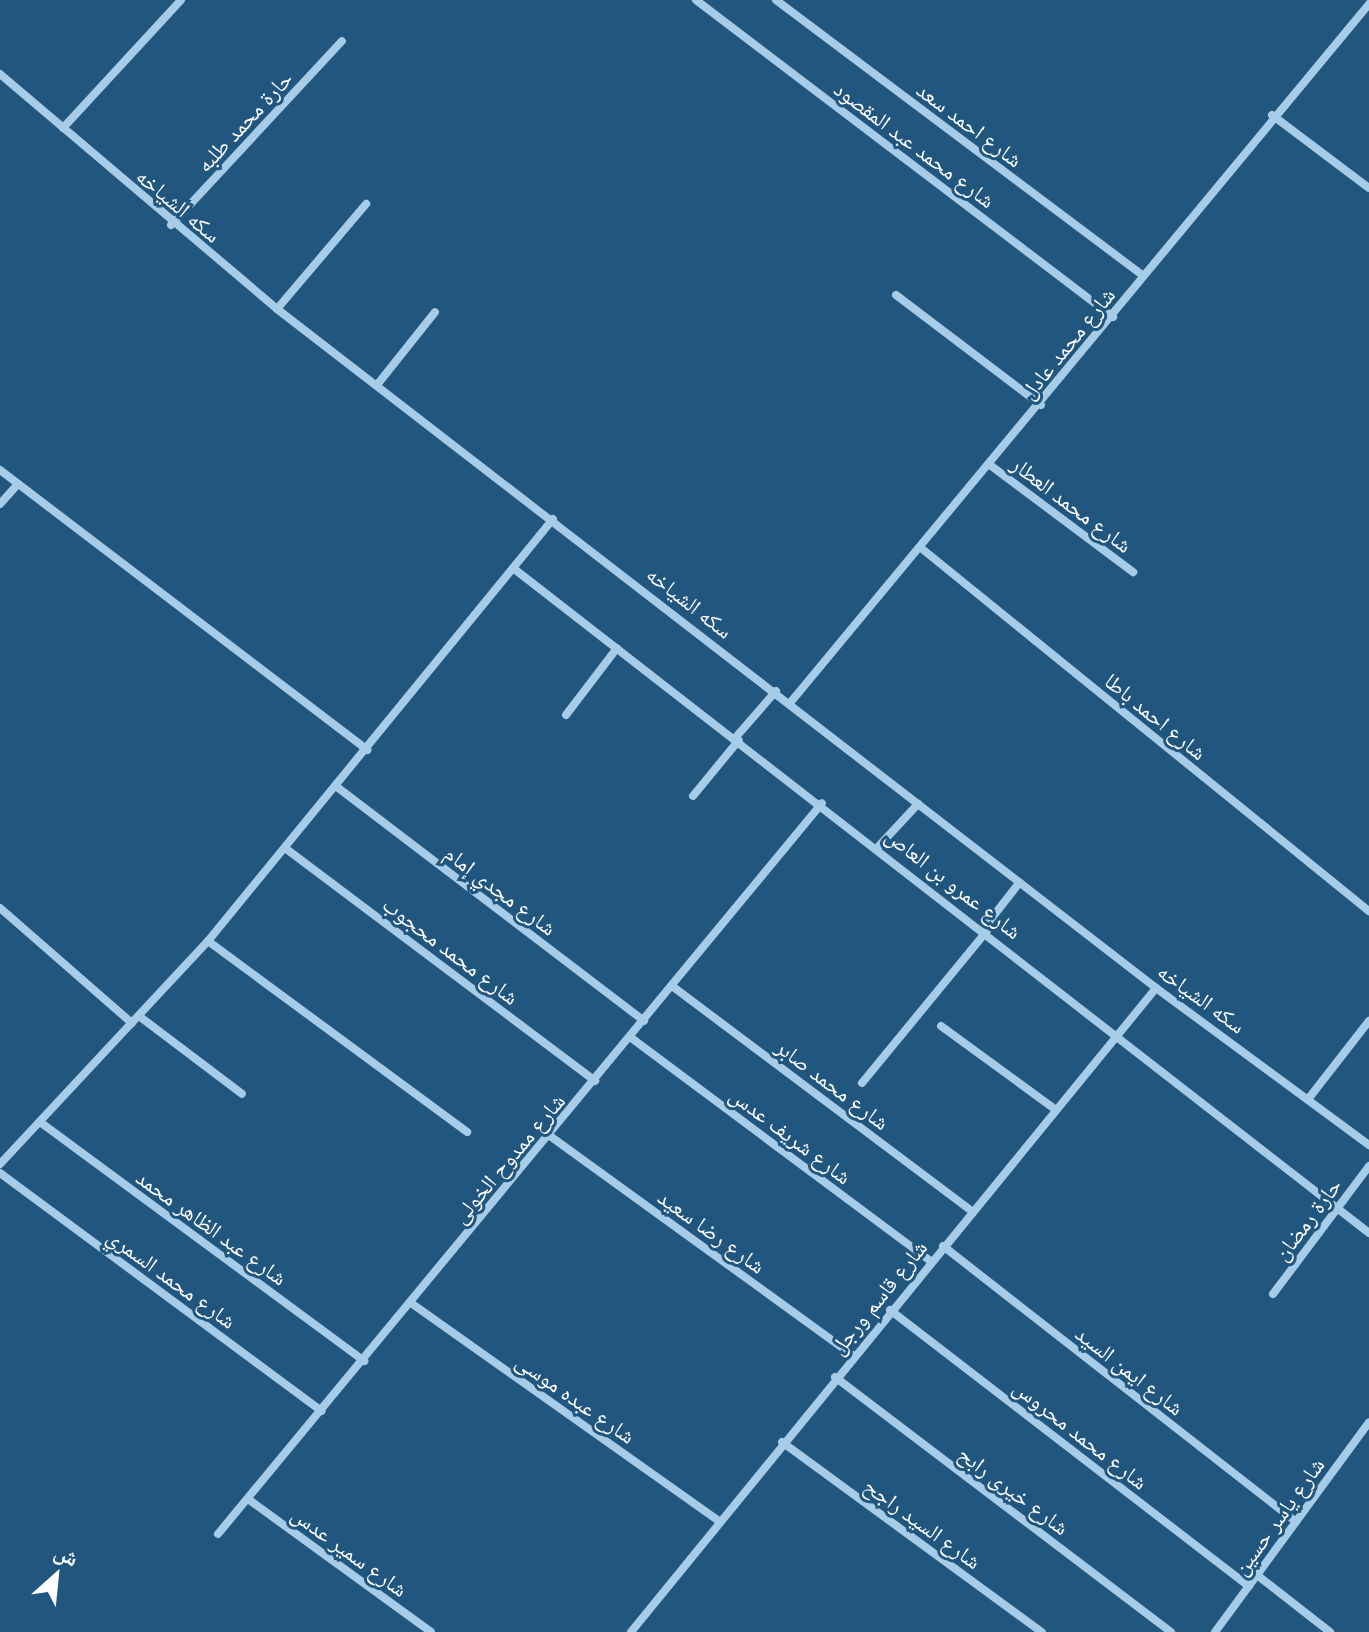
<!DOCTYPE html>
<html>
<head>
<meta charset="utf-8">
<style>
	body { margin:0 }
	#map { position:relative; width:1369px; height:1632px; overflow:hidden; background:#21567f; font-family:"Golos Text","Noto Naskh Arabic",sans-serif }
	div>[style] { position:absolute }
	.street>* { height:8px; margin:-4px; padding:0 4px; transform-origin:4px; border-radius:4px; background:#a6cce7 }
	span { translate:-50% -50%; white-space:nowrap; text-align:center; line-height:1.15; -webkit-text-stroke:6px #21567f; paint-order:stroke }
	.street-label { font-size:22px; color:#fff }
	.north { position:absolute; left:16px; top:1536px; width:80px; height:80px; -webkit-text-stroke:6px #21567f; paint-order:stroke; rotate:27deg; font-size:22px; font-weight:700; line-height:32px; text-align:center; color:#fff }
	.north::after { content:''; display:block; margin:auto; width:28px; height:36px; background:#fff; clip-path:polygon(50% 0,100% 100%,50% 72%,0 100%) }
</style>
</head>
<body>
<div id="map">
	<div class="street">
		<div style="left:696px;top:0;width:524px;rotate:37.24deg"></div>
		<div style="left:776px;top:0;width:459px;rotate:36.9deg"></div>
		<div style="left:0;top:74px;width:363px;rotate:40.3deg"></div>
		<div style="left:277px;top:309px;width:1111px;rotate:37.68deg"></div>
		<div style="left:1156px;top:988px;width:265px;rotate:36.4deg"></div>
		<div style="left:1272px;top:115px;width:121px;rotate:37deg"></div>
		<div style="left:63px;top:128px;width:174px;rotate:-47.3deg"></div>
		<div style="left:171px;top:225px;width:251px;rotate:-47.1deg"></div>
		<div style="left:896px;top:295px;width:182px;rotate:37.2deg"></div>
		<div style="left:277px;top:309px;width:138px;rotate:-49.7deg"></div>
		<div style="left:377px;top:385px;width:93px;rotate:-51.5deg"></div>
		<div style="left:990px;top:465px;width:179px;rotate:36.8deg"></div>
		<div style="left:0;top:470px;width:462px;rotate:37.3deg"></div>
		<div style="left:0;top:504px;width:27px;rotate:-48deg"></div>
		<div style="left:921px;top:548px;width:577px;rotate:39.02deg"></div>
		<div style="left:513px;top:568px;width:1084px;rotate:37.84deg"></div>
		<div style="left:790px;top:703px;width:908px;rotate:-50.36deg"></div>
		<div style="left:566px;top:715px;width:84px;rotate:-52.7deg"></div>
		<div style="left:736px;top:737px;width:61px;rotate:-49deg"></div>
		<div style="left:337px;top:787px;width:386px;rotate:37.3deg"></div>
		<div style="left:693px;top:796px;width:72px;rotate:-50.6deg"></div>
		<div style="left:878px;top:847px;width:59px;rotate:-47.1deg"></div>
		<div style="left:285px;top:848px;width:388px;rotate:36.9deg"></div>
		<div style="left:0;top:908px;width:175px;rotate:41.1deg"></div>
		<div style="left:984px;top:928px;width:58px;rotate:-52deg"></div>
		<div style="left:208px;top:941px;width:322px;rotate:36.4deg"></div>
		<div style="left:672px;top:986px;width:375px;rotate:36.9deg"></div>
		<div style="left:139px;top:1016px;width:129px;rotate:37.1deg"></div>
		<div style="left:941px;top:1026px;width:142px;rotate:36.1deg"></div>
		<div style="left:630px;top:1037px;width:375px;rotate:36.7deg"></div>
		<div style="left:862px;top:1083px;width:197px;rotate:-50.6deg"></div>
		<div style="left:1309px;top:1098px;width:98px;rotate:-52.1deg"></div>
		<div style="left:40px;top:1122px;width:403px;rotate:36.4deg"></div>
		<div style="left:550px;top:1136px;width:375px;rotate:35.9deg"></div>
		<div style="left:0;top:1164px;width:305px;rotate:-47deg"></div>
		<div style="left:208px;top:941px;width:545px;rotate:-50.73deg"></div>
		<div style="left:0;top:1173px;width:400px;rotate:36.5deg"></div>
		<div style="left:943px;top:1246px;width:448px;rotate:38deg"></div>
		<div style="left:1273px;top:1294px;width:160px;rotate:-53.1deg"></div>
		<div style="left:411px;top:1303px;width:379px;rotate:35.3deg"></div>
		<div style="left:890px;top:1310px;width:453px;rotate:37.6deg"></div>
		<div style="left:835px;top:1377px;width:422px;rotate:37.2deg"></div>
		<div style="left:782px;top:1442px;width:322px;rotate:36.2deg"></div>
		<div style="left:248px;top:1499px;width:226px;rotate:36deg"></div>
		<div style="left:218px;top:1534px;width:948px;rotate:-50.43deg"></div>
		<div style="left:1257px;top:1575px;width:93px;rotate:38deg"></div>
		<div style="left:631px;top:1632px;width:831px;rotate:-50.81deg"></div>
		<div style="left:1215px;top:1632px;width:260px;rotate:-53.7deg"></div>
	</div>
	<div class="street-label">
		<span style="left:244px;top:121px;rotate:-47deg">حارة محمد طلبه</span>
		<span style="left:970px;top:124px;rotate:37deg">شارع احمد سعد</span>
		<span style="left:915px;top:144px;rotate:37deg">شارع محمد عبد المقصود</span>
		<span style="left:179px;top:205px;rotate:40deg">سكه الشياخه</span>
		<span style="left:1067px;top:343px;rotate:-51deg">شارع محمد عادل</span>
		<span style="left:1072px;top:504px;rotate:37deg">شارع محمد العطار</span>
		<span style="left:690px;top:602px;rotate:38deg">سكه الشياخه</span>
		<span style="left:1156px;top:716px;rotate:39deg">شارع احمد باطا</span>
		<span style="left:954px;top:883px;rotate:38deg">شارع عمرو بن العاص</span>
		<span style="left:501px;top:890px;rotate:37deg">شارع مجدي إمام</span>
		<span style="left:451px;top:950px;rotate:37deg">شارع محمد محجوب</span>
		<span style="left:1202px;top:998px;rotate:36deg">سكه الشياخه</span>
		<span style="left:833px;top:1084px;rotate:37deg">شارع محمد صابر</span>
		<span style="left:791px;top:1135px;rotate:37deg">شارع شريف عدس</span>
		<span style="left:508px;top:1158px;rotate:-50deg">شارع ممدوح الخولى</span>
		<span style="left:1307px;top:1219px;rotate:-53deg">حارة رمضان</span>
		<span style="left:212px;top:1227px;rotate:36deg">شارع عبد الظاهر محمد</span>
		<span style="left:712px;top:1231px;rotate:36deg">شارع رضا سعيد</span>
		<span style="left:172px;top:1278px;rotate:36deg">شارع محمد السمري</span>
		<span style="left:878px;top:1297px;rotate:-51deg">شارع قاسم ورجل</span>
		<span style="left:1130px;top:1370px;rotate:38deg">شارع ايمن السيد</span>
		<span style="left:576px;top:1398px;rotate:35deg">شارع عبده موسى</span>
		<span style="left:1081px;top:1434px;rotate:38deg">شارع محمد محروس</span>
		<span style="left:1014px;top:1490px;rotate:37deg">شارع خيرى رابح</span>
		<span style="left:1278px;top:1516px;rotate:-54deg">شارع ياسر حسين</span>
		<span style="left:923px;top:1523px;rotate:36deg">شارع السيد راجح</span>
		<span style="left:350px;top:1551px;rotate:36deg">شارع سمير عدس</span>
	</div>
	<div class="north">ش</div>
</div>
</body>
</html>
